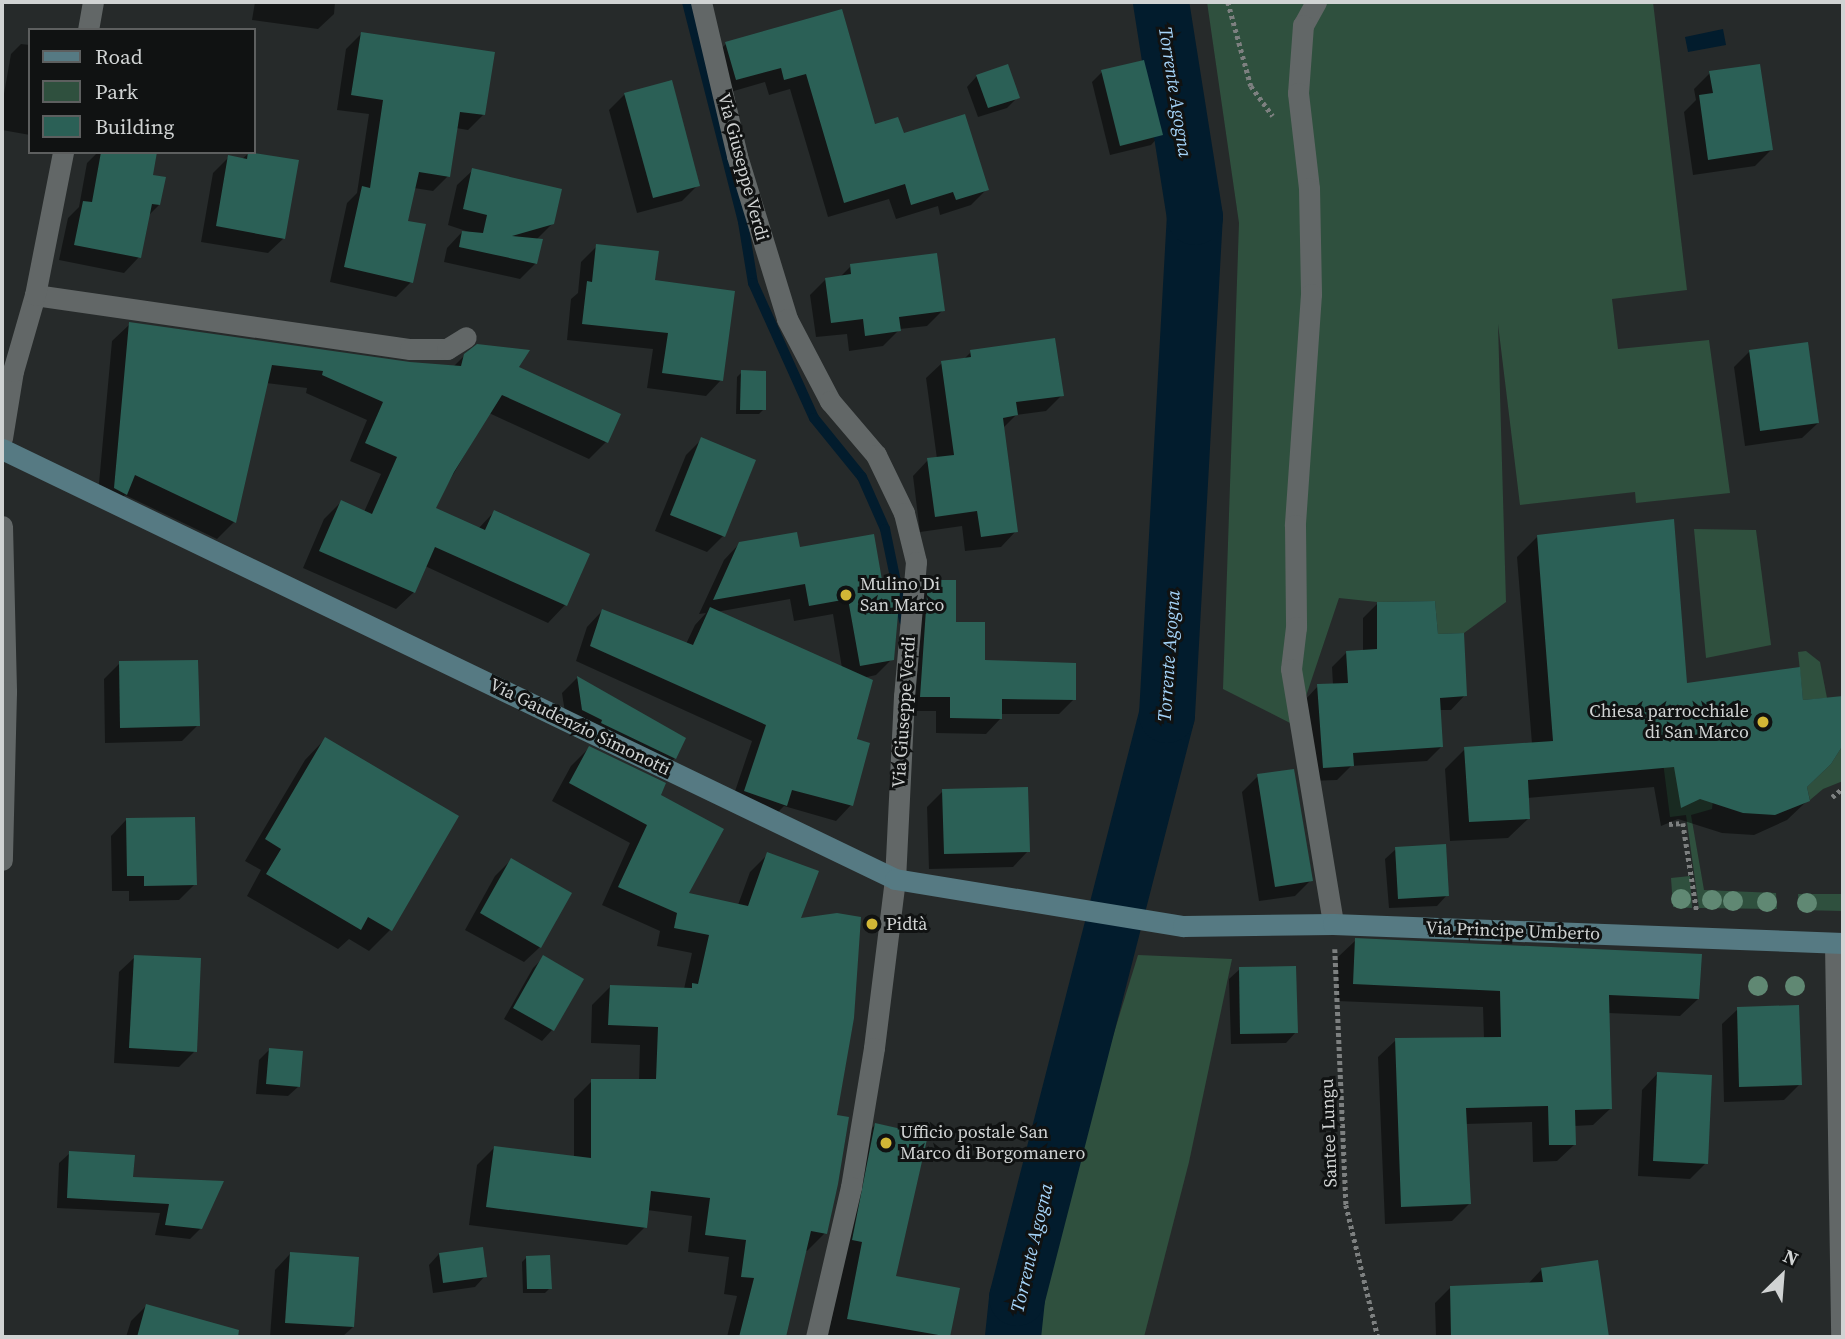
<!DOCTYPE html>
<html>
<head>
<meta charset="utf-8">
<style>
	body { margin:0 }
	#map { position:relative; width:1845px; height:1339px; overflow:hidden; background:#262a2a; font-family:"Source Serif 4",serif }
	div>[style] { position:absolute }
	.green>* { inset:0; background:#2f503e }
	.water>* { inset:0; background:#021c2d }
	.shadow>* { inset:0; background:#0007 }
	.stream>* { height:10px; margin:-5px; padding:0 5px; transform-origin:5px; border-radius:5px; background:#021c2d }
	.river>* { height:56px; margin:-28px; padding:0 28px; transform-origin:28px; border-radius:28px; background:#021c2d }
	.building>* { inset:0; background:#2b6056 }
	.path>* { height:4.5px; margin-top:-2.25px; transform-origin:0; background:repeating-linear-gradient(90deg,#7d8080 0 3.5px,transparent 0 7px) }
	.street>* { height:21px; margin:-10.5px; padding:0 10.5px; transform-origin:10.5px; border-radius:10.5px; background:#626767 }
	.secondary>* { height:21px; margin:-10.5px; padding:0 10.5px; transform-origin:10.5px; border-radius:10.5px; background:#567a83 }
	.trees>* { width:20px; height:20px; margin:-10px; border-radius:50%; background:#608873 }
	.dots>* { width:19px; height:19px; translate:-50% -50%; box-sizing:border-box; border:4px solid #101212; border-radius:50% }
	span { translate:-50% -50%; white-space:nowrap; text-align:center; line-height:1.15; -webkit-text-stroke:6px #101212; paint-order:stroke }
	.street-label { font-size:18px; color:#d0d3d3 }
	.poi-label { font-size:18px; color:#d0d3d3 }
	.left { translate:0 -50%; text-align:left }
	.right { translate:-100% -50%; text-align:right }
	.water-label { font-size:19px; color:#a6d5fa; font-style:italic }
	.frame { position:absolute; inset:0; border:4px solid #d0d3d3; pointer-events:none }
	.legend { position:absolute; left:28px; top:28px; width:228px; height:126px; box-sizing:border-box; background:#101212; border:2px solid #5d5f5f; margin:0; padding:9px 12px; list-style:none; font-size:21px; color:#d0d3d3 }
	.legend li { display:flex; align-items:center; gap:14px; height:35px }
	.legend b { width:35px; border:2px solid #5d5f5f }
	.north { position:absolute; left:1747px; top:1241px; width:70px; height:70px; -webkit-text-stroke:5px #101212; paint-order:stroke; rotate:25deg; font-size:19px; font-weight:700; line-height:28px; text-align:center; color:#d0d3d3 }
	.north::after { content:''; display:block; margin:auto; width:24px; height:32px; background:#d0d3d3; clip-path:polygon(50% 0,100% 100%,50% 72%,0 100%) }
</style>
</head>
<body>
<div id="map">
	<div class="green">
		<div style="clip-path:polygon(1207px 2px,1653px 2px,1687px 290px,1612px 299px,1618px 349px,1709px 340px,1730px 493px,1636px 503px,1635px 492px,1520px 505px,1498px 324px,1506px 602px,1464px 633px,1438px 634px,1435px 601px,1377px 602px,1339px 598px,1296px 726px,1223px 689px,1239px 223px)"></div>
		<div style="clip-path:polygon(1694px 529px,1756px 530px,1771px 645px,1706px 658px)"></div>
		<div style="clip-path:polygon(1806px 651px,1820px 662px,1827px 698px,1803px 700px,1798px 652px)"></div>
		<div style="clip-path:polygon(1843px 745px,1843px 781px,1823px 789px,1810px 800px,1807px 787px,1831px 764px)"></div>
		<div style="clip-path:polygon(1689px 760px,1713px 800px,1712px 809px,1691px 815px,1704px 890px,1776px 893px,1777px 909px,1699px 908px,1686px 815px,1670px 817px,1663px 762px)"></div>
		<div style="clip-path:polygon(1690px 876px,1692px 908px,1673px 907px,1671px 878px)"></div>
		<div style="clip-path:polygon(1798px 894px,1843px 894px,1843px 911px,1799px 910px)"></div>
		<div style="clip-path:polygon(1138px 955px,1232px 959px,1189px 1162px,1144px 1337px,1037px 1337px,1046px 1253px)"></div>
	</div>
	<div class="water">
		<div style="clip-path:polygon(1723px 29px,1726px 45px,1688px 52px,1685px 37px)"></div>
	</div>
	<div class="shadow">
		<div style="clip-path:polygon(255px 2px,335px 2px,334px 14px,318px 29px,252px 20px)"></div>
		<div style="clip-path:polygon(841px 11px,874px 126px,902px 135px,987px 189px,971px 205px,940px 215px,938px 206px,896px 219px,889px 199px,828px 217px,790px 89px,769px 95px,765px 82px,720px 95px,710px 59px,726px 44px)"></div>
		<div style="clip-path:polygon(361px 34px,483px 115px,468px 130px,456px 128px,448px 176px,433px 191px,414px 188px,406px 222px,411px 282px,396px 297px,330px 282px,347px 203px,357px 193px,369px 114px,337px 110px,346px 49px)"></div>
		<div style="clip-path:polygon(21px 44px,30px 45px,30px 135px,2px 130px,2px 105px,11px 54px)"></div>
		<div style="clip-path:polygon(1102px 72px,1161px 134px,1151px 145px,1110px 155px,1092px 82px)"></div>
		<div style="clip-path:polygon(1710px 73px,1771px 150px,1755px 166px,1693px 175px,1684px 112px,1696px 100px,1694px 89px)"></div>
		<div style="clip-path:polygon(977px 76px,1018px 97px,1007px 108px,978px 117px,967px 87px)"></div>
		<div style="clip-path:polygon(625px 94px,698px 185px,682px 201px,637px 213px,609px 110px)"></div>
		<div style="clip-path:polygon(98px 152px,155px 152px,151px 176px,159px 205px,148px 216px,139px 257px,124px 273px,59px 260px,68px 218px,79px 207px,87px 163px)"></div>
		<div style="clip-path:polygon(249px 153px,284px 238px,268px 253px,201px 242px,213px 173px,229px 157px,242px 159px)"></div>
		<div style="clip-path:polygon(473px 170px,552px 224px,536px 240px,536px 263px,520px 279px,444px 262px,447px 248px,462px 232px,475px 234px,448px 225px,457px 185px)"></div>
		<div style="clip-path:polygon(597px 246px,654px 282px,721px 380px,706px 396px,647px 388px,653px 349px,567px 340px,571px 299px,578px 293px,581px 262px)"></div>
		<div style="clip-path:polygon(851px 266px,943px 310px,927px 326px,900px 329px,883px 346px,849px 351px,847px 334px,816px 337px,810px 295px,826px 279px,839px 278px)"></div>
		<div style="clip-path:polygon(130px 324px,410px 364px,453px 367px,465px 355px,517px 367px,606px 442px,589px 459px,489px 413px,433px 509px,478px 529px,494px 512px,588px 555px,565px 605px,548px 623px,425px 566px,414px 592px,396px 609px,303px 568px,324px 519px,341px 502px,364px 512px,381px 474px,350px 461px,367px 420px,306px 393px,307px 388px,266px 383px,234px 522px,217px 539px,125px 495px,109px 511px,97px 505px,112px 341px)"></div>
		<div style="clip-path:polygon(1750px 351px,1818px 423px,1802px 438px,1745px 446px,1734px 367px)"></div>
		<div style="clip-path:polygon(971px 352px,1062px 395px,1046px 411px,1016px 415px,1002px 429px,1016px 531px,1001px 547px,965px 551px,962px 526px,920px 532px,913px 476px,928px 460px,937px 459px,926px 378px,942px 363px,963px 360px)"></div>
		<div style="clip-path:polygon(742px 372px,764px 409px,759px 414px,736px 414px,737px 377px)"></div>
		<div style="clip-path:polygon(701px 440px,723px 536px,707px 552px,655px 531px,686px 455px)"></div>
		<div style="clip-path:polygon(evenodd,873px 536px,892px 659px,876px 675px,863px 678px,851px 805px,836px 821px,784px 806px,770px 820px,730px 806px,752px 741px,576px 661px,587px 627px,602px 611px,686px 644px,695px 625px,706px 613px,699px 614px,724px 560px,740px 543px,798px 549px,873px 536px,790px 599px,794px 621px,833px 614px,842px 668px,716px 612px,790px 599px)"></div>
		<div style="clip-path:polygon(1538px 536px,1685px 685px,1802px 702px,1843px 698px,1843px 742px,1830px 763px,1805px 787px,1808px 800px,1787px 820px,1754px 835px,1722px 833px,1678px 819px,1661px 826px,1654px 787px,1527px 798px,1529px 818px,1508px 838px,1450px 841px,1445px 769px,1465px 749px,1532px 744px,1517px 557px)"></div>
		<div style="clip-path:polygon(928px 582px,954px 624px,983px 662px,1074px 699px,1059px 714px,1001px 714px,1000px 719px,986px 734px,936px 733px,936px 711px,906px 711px,913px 597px)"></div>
		<div style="clip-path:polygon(1377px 604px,1465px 695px,1451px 710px,1439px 710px,1442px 746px,1427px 761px,1351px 766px,1337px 780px,1309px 781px,1304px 701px,1318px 686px,1333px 685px,1332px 667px,1346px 653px,1363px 651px,1363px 618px)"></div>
		<div style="clip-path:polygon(120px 663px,198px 725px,182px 741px,105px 743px,104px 679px)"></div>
		<div style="clip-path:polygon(577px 678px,683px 739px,675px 758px,659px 774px,567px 726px,562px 693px)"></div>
		<div style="clip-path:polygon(325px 739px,457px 817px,390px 930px,369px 951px,349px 939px,338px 949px,247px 896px,261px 870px,245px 861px,305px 760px)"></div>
		<div style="clip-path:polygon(589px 748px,659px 796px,686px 894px,738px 905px,750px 872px,768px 854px,798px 920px,835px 1116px,825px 1233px,807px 1251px,804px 1250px,782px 1337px,727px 1337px,737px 1296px,724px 1294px,729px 1257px,688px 1252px,692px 1216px,647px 1210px,645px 1227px,627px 1245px,469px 1225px,477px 1165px,495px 1147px,574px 1157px,574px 1099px,592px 1081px,639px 1081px,640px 1045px,591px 1043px,592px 1005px,610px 987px,684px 989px,692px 953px,657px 946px,660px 931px,602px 905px,630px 843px,552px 801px,571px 766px)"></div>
		<div style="clip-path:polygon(1258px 776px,1311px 880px,1295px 896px,1259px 901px,1242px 792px)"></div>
		<div style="clip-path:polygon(943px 791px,1028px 851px,1013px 867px,929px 869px,927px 807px)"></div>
		<div style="clip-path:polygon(126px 820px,195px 884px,179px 900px,129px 901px,129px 891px,112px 891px,111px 836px)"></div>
		<div style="clip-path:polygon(1396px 849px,1447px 895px,1437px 906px,1389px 908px,1385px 859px)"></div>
		<div style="clip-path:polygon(511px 860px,540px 947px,524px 962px,465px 930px,495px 876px)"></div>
		<div style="clip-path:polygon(1356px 940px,1698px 999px,1680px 1016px,1608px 1013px,1611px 1108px,1593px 1125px,1574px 1126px,1575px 1144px,1557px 1161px,1533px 1162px,1532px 1122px,1465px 1124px,1469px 1204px,1452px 1221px,1385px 1224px,1378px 1057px,1396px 1040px,1484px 1039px,1483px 1007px,1337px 1001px,1338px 957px)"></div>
		<div style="clip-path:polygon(135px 957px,195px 1051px,179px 1067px,114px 1063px,119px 972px)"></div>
		<div style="clip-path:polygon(544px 957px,582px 979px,552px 1030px,542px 1041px,504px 1019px,533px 968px)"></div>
		<div style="clip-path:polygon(1240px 969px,1296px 1032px,1286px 1043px,1231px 1044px,1229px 979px)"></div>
		<div style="clip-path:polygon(1738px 1009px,1800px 1084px,1784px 1100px,1724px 1102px,1722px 1024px)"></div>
		<div style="clip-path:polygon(269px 1050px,299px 1086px,288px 1096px,256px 1094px,259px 1060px)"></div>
		<div style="clip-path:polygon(1657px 1074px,1706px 1163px,1690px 1179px,1638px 1176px,1642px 1090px)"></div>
		<div style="clip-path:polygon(875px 1125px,894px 1277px,958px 1289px,948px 1337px,828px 1337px,843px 1262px,855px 1145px)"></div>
		<div style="clip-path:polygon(70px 1153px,132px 1178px,221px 1183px,201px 1228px,190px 1239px,155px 1235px,160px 1213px,57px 1208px,59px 1163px)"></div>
		<div style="clip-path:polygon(290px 1254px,353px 1327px,342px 1337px,270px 1337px,275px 1270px)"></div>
		<div style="clip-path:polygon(439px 1254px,485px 1276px,475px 1287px,433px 1293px,429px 1265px)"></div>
		<div style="clip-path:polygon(527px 1257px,550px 1288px,545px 1293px,523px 1293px,522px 1262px)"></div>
		<div style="clip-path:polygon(1596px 1262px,1607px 1337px,1436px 1337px,1435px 1303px,1450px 1288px,1527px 1285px,1542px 1269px)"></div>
		<div style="clip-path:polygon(146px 1306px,219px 1326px,216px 1337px,126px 1337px,131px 1321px)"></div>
	</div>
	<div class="stream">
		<div style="left:687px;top:2px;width:227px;rotate:75.7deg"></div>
		<div style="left:743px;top:222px;width:62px;rotate:80.7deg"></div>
		<div style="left:753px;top:283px;width:148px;rotate:65.7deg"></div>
		<div style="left:814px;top:418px;width:76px;rotate:50.9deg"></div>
		<div style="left:862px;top:477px;width:57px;rotate:66.1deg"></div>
		<div style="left:885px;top:529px;width:94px;rotate:78.3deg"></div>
	</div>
	<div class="river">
		<div style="left:1013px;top:1337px;width:39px;rotate:-84deg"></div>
		<div style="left:1017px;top:1298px;width:602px;rotate:-75.57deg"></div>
		<div style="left:1167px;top:715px;width:499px;rotate:-86.8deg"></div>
		<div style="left:1195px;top:217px;width:218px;rotate:-99deg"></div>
	</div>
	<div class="building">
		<div style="clip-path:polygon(842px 9px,875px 124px,898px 117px,904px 133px,965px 114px,989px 190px,956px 200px,953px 192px,911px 205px,905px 184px,844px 203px,806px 74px,784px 80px,781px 68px,736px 80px,725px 42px)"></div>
		<div style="clip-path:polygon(361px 32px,495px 52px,485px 115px,460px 112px,450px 177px,419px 172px,408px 221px,426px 224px,413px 283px,344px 267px,362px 186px,370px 188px,383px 100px,351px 95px)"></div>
		<div style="clip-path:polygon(1144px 60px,1163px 135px,1120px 146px,1101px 70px)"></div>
		<div style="clip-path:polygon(1008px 64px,1020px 98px,988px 108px,976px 75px)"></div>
		<div style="clip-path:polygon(1760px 64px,1773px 150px,1708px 160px,1699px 95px,1713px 93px,1709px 71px)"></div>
		<div style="clip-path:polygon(672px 80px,700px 186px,653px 198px,624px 93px)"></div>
		<div style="clip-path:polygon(101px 152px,157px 152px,153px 175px,166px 177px,160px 205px,152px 204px,141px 258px,74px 245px,83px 201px,92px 202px)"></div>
		<div style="clip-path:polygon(248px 152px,299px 160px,285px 239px,216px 226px,228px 155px,247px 159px)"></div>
		<div style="clip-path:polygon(472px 168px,562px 189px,554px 224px,512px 236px,543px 239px,537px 264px,459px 247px,462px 231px,483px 233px,487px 215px,463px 209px)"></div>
		<div style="clip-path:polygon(596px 244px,659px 251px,655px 280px,735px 291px,723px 381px,662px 373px,668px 333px,582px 324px,587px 281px,592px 282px)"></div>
		<div style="clip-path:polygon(937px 253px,945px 311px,899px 317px,901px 331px,865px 336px,863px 319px,831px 323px,825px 278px,851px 274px,850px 264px)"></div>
		<div style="clip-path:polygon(129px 322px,410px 362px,461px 366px,464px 354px,477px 344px,530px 350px,519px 367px,621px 414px,608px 443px,502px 395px,454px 472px,436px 508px,485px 530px,494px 510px,590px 554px,567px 606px,435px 547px,415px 593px,319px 551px,341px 500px,372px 514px,397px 457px,365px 443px,383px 402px,322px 375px,323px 371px,272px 365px,236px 523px,135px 475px,127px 495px,114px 488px)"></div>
		<div style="clip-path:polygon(1055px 338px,1064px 396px,1016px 402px,1018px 415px,1003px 418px,1018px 532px,981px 537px,977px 511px,935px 517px,927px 458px,954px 455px,941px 361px,971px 357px,970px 350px)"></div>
		<div style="clip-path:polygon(1808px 342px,1819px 423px,1760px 431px,1749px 350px)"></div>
		<div style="clip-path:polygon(741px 370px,766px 371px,766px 410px,740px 410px)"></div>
		<div style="clip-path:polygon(701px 437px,756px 460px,725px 537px,670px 515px)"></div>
		<div style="clip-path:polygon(1674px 519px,1687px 683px,1800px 667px,1803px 700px,1843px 696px,1843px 745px,1831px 764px,1807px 787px,1810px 801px,1775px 815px,1743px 813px,1700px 799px,1681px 808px,1674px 767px,1528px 780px,1530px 819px,1469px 822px,1464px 747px,1553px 741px,1537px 535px)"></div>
		<div style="clip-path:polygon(797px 532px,800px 547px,874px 534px,882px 580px,901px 580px,894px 660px,860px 666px,848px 599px,809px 606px,805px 584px,713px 600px,739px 542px)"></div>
		<div style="clip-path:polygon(928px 580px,956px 580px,956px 622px,985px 622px,985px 660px,1076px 663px,1076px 700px,1002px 699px,1002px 719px,950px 718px,950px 697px,920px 697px)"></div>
		<div style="clip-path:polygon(1435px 601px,1438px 634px,1464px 633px,1467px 696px,1440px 698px,1443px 747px,1353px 753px,1354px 766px,1323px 768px,1317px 684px,1348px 683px,1346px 651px,1377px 649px,1377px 602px)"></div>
		<div style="clip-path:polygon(710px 607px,873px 680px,857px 739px,870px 743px,853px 806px,792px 790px,787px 806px,744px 791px,766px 725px,590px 646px,602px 609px,693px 645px)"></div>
		<div style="clip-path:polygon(198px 660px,200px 726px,120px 728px,119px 661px)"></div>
		<div style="clip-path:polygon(577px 676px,686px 738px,676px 759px,601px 723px,602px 720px,582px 710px)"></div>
		<div style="clip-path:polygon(325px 737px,459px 816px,392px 931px,368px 917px,361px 930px,266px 874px,281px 849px,265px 839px)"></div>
		<div style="clip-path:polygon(589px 746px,666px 783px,661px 795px,724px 829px,689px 893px,748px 906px,767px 852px,819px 871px,801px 918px,837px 913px,861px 917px,854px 1018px,837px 1115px,849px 1117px,838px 1184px,827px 1234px,811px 1231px,786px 1337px,739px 1337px,754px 1278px,741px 1277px,746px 1240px,705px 1235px,710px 1198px,651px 1191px,647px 1228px,486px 1207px,494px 1146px,591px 1158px,591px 1079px,656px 1079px,658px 1027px,608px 1025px,610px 985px,692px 988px,692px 983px,698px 984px,709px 935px,674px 928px,677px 913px,618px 887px,647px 825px,569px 783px)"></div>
		<div style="clip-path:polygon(1294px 769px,1313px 881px,1275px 887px,1257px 774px)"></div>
		<div style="clip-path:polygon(1028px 787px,1030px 852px,944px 854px,942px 789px)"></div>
		<div style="clip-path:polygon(195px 817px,197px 885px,144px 886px,144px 876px,127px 876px,126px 818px)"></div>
		<div style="clip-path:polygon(1446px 844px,1449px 896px,1398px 899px,1395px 847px)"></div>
		<div style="clip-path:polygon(511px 858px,572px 893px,541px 948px,480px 913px)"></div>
		<div style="clip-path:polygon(1355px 938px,1702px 954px,1699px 999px,1609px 995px,1612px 1109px,1575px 1110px,1576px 1145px,1549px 1145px,1548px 1106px,1466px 1108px,1471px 1204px,1401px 1207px,1395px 1038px,1501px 1037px,1500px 991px,1353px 984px)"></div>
		<div style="clip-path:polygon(134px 955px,201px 958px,197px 1052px,129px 1048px)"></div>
		<div style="clip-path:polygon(543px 955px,584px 979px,554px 1031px,513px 1008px)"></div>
		<div style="clip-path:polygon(1296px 966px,1298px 1033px,1240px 1034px,1239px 967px)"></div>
		<div style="clip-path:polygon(1799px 1005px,1802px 1085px,1739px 1087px,1737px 1007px)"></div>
		<div style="clip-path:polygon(269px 1048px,303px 1051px,300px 1087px,266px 1084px)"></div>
		<div style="clip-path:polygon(1657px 1072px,1712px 1075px,1708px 1164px,1653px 1161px)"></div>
		<div style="clip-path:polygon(875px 1123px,928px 1135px,896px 1276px,960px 1288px,950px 1337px,847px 1319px,862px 1242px,852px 1240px)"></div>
		<div style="clip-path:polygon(69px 1151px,135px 1155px,133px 1177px,224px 1181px,202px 1229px,165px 1225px,169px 1204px,67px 1198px)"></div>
		<div style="clip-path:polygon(483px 1247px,487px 1277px,443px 1283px,439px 1253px)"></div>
		<div style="clip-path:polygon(290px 1252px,359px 1257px,354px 1327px,285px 1323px)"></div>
		<div style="clip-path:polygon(550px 1255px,552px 1289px,527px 1289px,526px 1256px)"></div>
		<div style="clip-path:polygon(1598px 1260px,1609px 1337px,1451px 1337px,1450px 1286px,1543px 1282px,1541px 1268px)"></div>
		<div style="clip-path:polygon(146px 1304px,239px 1330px,238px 1337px,137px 1337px)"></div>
	</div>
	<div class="path">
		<div style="left:1228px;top:2px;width:87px;rotate:74.7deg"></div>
		<div style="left:1251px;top:86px;width:37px;rotate:54deg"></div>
		<div style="left:1832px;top:797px;width:14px;rotate:-39deg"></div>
		<div style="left:1669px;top:824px;width:14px;rotate:-4deg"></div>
		<div style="left:1683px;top:823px;width:90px;rotate:81.1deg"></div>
		<div style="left:1335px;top:949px;width:256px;rotate:87.5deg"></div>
		<div style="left:1346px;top:1205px;width:136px;rotate:76.4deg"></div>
	</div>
	<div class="street">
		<div style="left:701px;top:2px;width:158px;rotate:76.8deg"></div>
		<div style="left:737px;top:156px;width:170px;rotate:72.9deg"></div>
		<div style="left:787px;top:319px;width:93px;rotate:62.3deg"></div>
		<div style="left:830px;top:401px;width:71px;rotate:49.6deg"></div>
		<div style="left:876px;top:455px;width:64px;rotate:64.2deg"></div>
		<div style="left:904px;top:513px;width:50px;rotate:76.2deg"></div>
		<div style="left:916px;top:562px;width:135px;rotate:95.1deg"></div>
		<div style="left:904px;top:696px;width:183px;rotate:92.8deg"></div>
		<div style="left:895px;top:879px;width:170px;rotate:97.1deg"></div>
		<div style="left:874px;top:1048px;width:141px;rotate:99.4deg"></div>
		<div style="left:851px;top:1187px;width:154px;rotate:103.1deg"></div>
		<div style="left:1316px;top:2px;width:26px;rotate:119deg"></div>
		<div style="left:1303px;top:25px;width:68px;rotate:94.2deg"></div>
		<div style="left:1298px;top:93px;width:96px;rotate:83.4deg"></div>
		<div style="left:1309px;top:188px;width:106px;rotate:88.9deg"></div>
		<div style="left:1311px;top:294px;width:232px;rotate:94deg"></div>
		<div style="left:1295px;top:525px;width:102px;rotate:89.4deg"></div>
		<div style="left:1296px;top:627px;width:42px;rotate:96.8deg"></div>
		<div style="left:1291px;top:669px;width:258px;rotate:80.6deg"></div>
		<div style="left:88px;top:30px;width:28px;rotate:-80deg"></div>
		<div style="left:35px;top:295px;width:379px;rotate:8.2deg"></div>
		<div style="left:410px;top:349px;width:37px"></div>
		<div style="left:447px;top:349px;width:22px;rotate:-32deg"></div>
		<div style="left:2px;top:438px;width:68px;rotate:-80.7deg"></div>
		<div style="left:13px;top:371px;width:79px;rotate:-73.9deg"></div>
		<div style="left:35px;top:295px;width:146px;rotate:-78.9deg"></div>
		<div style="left:2px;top:526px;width:166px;rotate:88.6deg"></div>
		<div style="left:6px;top:692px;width:168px;rotate:91.4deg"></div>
		<div style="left:1835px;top:943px;width:394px;rotate:89.1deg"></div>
	</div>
	<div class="secondary">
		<div style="left:2px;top:449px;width:991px;rotate:25.71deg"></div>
		<div style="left:895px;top:879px;width:292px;rotate:9.3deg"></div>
		<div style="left:1183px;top:926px;width:150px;rotate:-0.8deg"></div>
		<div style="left:1333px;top:924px;width:510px;rotate:2.13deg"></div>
	</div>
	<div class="trees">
		<div style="left:1681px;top:899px"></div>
		<div style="left:1712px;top:900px"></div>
		<div style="left:1733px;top:901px"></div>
		<div style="left:1767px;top:902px"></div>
		<div style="left:1807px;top:903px"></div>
		<div style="left:1758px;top:986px"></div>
		<div style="left:1795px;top:986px"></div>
	</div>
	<div class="dots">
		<div style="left:846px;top:595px;background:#d2b736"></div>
		<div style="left:1763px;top:722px;background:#d2b736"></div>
		<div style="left:872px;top:924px;background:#d2b736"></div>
		<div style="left:886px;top:1143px;background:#d2b736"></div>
	</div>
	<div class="street-label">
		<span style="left:743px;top:167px;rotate:75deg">Via Giuseppe Verdi</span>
		<span style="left:904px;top:712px;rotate:-86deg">Via Giuseppe Verdi</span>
		<span style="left:580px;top:727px;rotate:26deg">Via Gaudenzio Simonotti</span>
		<span style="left:1513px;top:931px;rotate:2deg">Via Principe Umberto</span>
		<span style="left:1329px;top:1133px;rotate:-92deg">Santee Lungu</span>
	</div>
	<div class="poi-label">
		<span class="left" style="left:860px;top:595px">Mulino Di<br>San Marco</span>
		<span class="right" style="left:1749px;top:722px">Chiesa parrocchiale<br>di San Marco</span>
		<span class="left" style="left:886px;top:924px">Pidtà</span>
		<span class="left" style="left:900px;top:1143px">Ufficio postale San<br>Marco di Borgomanero</span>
	</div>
	<div class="water-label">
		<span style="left:1175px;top:92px;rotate:81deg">Torrente Agogna</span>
		<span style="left:1169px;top:656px;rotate:-86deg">Torrente Agogna</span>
		<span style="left:1032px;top:1248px;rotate:-77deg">Torrente Agogna</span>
	</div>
	<div class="frame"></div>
	<ul class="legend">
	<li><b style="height:9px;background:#567a83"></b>Road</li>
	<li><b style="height:19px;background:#2f503e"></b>Park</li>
	<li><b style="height:19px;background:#2b6056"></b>Building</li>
	</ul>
	<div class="north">N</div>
</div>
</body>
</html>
